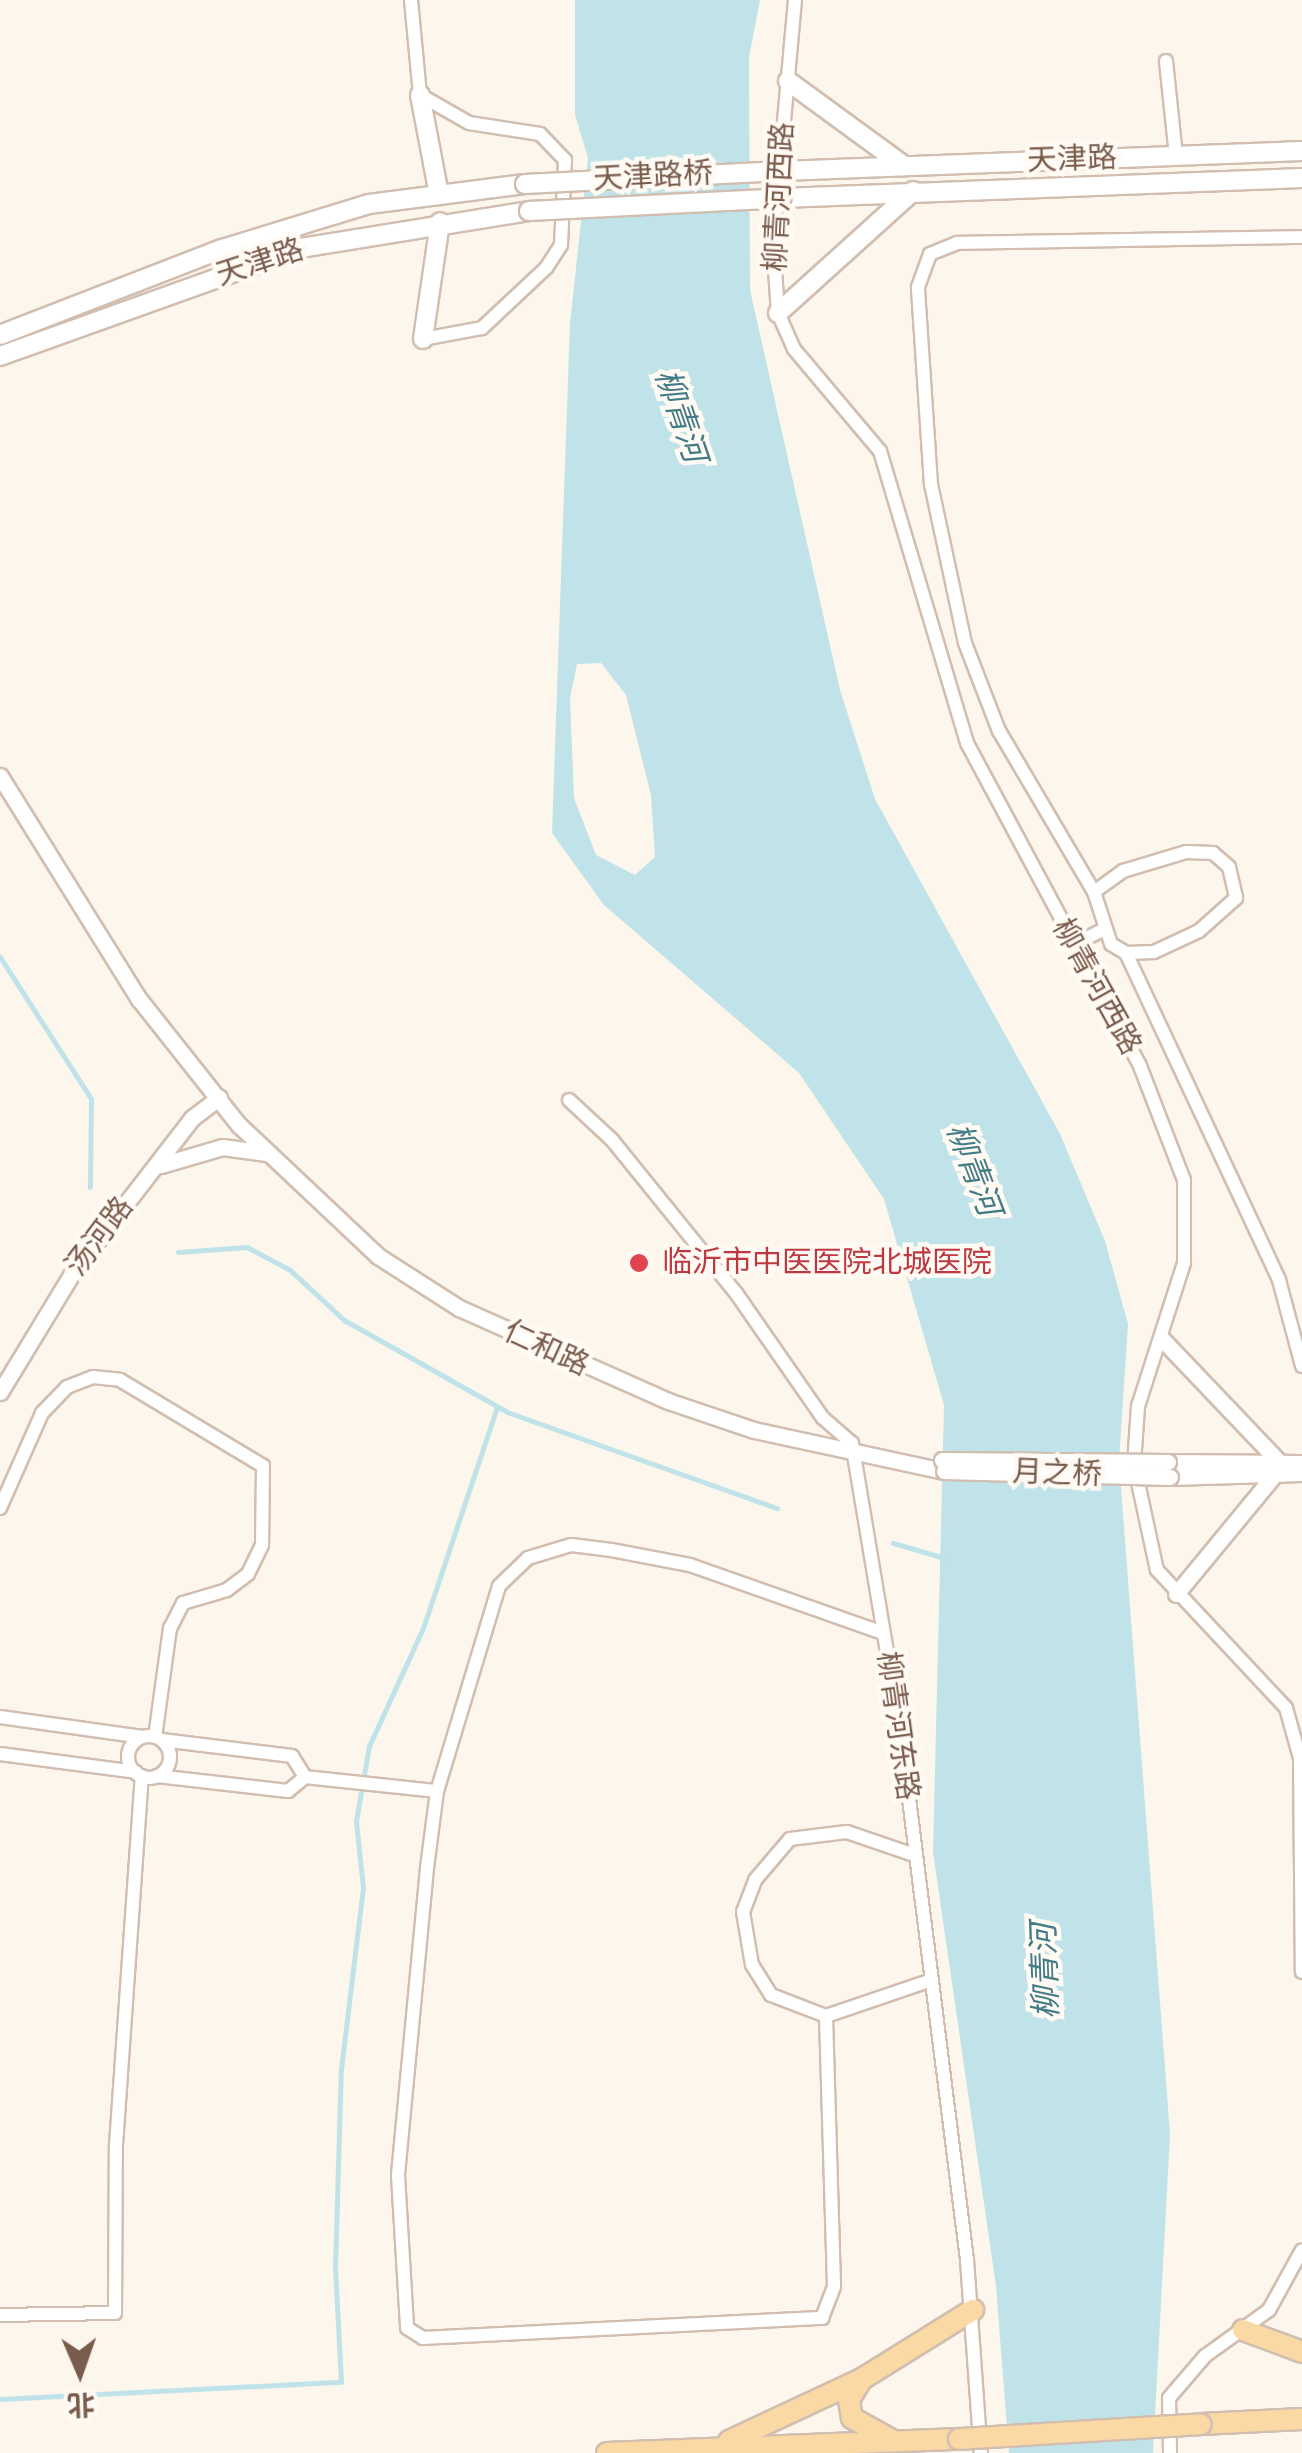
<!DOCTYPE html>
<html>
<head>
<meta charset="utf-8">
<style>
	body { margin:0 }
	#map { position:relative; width:1302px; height:2453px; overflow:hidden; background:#fdf6ec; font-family:"Sofia Sans Condensed","Noto Sans SC",sans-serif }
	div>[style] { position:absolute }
	.water>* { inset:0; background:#bfe3e8 }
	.stream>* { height:5px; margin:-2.5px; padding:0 2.5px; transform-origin:2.5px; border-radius:2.5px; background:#bfe3e8 }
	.roads { filter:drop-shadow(2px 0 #d1beb0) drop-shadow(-2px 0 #d1beb0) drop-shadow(0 2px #d1beb0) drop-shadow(0 -2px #d1beb0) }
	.minor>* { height:12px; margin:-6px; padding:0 6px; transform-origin:6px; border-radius:6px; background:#fff }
	.minor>.ring { margin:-6px; padding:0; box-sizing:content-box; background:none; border:12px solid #fff; border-radius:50% }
	.tertiary>* { height:15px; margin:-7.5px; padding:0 7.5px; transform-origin:7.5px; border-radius:7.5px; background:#fff }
	.secondary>* { height:18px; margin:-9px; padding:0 9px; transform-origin:9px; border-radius:9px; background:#fff }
	.primary>* { height:20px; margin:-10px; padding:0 10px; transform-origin:10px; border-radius:10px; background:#fbd9a5 }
	.bridges { filter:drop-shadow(2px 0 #d1beb0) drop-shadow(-2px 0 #d1beb0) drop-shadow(0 2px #d1beb0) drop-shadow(0 -2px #d1beb0) }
	.tertiary-bridge>* { height:15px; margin:-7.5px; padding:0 7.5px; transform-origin:7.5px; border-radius:7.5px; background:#fff }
	.secondary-bridge>* { height:18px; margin:-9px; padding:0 9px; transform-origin:9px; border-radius:9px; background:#fff }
	.primary-bridge>* { height:20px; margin:-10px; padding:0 10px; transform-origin:10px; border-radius:10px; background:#fbd9a5 }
	.dots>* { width:28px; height:28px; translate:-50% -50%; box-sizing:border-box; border:5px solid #fffaf3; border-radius:50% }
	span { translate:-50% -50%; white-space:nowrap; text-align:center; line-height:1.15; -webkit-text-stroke:9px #fffaf3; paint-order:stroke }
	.street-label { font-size:30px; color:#7a5c4d }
	.health-label { font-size:30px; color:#be3a42 }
	.left { translate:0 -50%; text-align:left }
	.water-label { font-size:32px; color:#437c86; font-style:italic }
	.north { position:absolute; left:30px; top:2323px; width:100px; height:100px; -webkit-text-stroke:8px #fffaf3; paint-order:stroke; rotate:178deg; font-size:28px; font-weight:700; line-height:40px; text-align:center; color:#7a5c4d }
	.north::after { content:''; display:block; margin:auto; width:35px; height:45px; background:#7a5c4d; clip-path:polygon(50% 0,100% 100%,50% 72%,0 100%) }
</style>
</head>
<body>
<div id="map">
	<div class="water">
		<div style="clip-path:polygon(evenodd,575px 0,760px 0,749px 57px,750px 290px,840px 690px,875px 799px,1060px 1134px,1105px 1241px,1128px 1324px,1119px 1461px,1170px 2134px,1153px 2453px,1009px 2453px,996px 2286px,933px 1852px,944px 1405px,884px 1199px,799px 1073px,604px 905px,552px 833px,570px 323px,588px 158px,575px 115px,575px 0,601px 663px,626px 695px,651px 795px,655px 857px,635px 875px,596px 855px,574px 798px,570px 698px,577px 664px,601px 663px)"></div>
	</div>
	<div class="stream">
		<div style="left:0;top:957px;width:169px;rotate:57.3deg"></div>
		<div style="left:91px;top:1099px;width:88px;rotate:90.7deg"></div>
		<div style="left:178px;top:1252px;width:69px;rotate:-4.1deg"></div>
		<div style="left:247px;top:1247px;width:49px;rotate:28.1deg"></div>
		<div style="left:290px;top:1270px;width:74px;rotate:42.8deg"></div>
		<div style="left:344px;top:1320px;width:187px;rotate:29.4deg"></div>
		<div style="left:507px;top:1412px;width:287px;rotate:19.6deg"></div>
		<div style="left:893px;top:1543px;width:57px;rotate:16.2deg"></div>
		<div style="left:0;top:2399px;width:341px;rotate:-2.9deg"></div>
		<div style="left:341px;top:2382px;width:115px;rotate:-93deg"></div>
		<div style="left:335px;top:2267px;width:198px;rotate:-88.3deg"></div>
		<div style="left:341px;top:2069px;width:182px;rotate:-83.1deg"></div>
		<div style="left:363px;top:1888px;width:67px;rotate:-96deg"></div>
		<div style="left:356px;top:1821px;width:76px;rotate:-80.2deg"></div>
		<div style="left:369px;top:1746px;width:130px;rotate:-65.4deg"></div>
		<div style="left:423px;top:1628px;width:233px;rotate:-71.5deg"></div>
	</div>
	<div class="roads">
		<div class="minor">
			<div style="left:411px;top:0;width:95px;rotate:84.6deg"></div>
			<div style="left:420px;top:95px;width:56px;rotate:29.7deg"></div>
			<div style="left:469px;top:123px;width:72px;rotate:8.8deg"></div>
			<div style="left:540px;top:134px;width:36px;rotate:46deg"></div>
			<div style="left:565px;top:160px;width:85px;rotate:92.7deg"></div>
			<div style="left:561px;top:245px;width:27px;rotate:123deg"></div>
			<div style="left:546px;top:268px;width:88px;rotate:136.8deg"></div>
			<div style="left:482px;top:328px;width:60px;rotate:169.4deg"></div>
			<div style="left:795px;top:0;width:241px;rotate:95.2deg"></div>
			<div style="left:773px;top:240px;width:73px;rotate:86.1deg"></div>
			<div style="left:778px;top:313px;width:39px;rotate:66deg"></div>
			<div style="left:794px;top:349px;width:133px;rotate:49.9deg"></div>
			<div style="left:880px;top:451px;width:305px;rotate:73.4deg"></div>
			<div style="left:967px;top:743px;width:366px;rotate:61.8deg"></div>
			<div style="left:1140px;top:1066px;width:122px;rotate:68.9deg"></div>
			<div style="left:1184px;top:1180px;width:83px;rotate:90deg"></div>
			<div style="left:1184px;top:1263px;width:150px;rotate:107.8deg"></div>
			<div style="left:1138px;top:1406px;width:58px;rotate:93.9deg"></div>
			<div style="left:1134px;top:1464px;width:108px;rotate:77.8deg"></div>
			<div style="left:1157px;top:1570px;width:189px;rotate:46.9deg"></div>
			<div style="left:1286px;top:1708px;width:52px;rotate:74.4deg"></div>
			<div style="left:1300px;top:1758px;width:214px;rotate:89.5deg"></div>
			<div style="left:1166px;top:61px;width:96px;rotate:84deg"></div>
			<div style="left:1094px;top:892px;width:36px;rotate:-36deg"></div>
			<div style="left:1123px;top:871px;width:66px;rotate:-16.8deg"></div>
			<div style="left:1186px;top:852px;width:27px;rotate:2deg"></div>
			<div style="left:1213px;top:853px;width:21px;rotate:41deg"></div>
			<div style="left:1229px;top:867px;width:32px;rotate:77deg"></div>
			<div style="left:1236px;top:898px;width:50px;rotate:138.3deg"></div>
			<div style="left:1199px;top:931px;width:50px;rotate:155deg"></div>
			<div style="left:1154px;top:952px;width:28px;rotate:178deg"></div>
			<div style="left:1126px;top:953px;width:17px;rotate:-149deg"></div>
			<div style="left:1111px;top:944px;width:55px;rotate:-108.1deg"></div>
			<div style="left:1094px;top:892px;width:187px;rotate:-120.5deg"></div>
			<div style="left:999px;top:731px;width:94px;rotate:-111.1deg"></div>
			<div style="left:965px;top:643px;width:162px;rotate:-102.1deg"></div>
			<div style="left:931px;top:485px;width:198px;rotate:-93.8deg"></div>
			<div style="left:918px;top:287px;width:35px;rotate:-70deg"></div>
			<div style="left:930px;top:254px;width:29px;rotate:-22deg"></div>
			<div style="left:957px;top:243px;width:345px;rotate:-1deg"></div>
			<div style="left:1073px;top:945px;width:35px;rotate:-27deg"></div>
			<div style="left:1126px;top:953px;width:361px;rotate:64.9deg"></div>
			<div style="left:1279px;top:1280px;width:89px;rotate:75deg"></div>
			<div style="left:569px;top:1100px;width:59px;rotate:42.9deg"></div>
			<div style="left:612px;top:1140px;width:197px;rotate:51deg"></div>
			<div style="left:736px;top:1293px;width:152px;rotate:55.2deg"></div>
			<div style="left:823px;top:1418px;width:38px;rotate:41deg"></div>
			<div style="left:852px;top:1443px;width:304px;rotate:80.5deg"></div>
			<div style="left:902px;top:1743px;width:521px;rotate:82.83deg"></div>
			<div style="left:967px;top:2260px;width:194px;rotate:85.9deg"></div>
			<div style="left:0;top:1508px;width:104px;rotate:-66.1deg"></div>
			<div style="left:42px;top:1413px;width:36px;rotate:-46deg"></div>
			<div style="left:67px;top:1387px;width:28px;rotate:-21deg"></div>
			<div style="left:93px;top:1377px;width:27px;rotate:6deg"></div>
			<div style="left:120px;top:1380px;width:167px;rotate:31deg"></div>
			<div style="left:263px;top:1466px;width:79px;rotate:90.7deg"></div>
			<div style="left:262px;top:1545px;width:32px;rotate:116deg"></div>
			<div style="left:248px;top:1574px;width:26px;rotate:143deg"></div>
			<div style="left:227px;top:1590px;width:46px;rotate:163.5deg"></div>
			<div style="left:183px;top:1603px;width:28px;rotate:117deg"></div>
			<div style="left:170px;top:1628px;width:110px;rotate:97.8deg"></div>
			<div style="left:883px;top:1633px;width:205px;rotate:-160.6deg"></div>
			<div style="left:690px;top:1565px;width:80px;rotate:-169.2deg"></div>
			<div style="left:611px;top:1550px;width:40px;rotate:-172.9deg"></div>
			<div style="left:571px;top:1545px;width:45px;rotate:163.2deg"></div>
			<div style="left:528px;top:1558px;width:40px;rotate:136deg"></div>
			<div style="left:499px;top:1586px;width:214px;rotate:106.8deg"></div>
			<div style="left:437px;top:1791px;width:78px;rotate:97.4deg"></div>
			<div style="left:427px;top:1868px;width:308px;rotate:95.4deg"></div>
			<div style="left:398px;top:2175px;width:153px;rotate:86.6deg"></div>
			<div style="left:407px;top:2328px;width:19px;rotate:32deg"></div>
			<div style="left:423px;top:2338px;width:400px;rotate:-2.9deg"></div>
			<div style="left:822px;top:2318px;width:34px;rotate:-69deg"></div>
			<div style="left:834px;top:2286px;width:270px;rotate:-91.7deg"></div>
			<div style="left:826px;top:2016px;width:109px;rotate:-18.8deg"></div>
			<div style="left:0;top:1717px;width:144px;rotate:8deg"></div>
			<div class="ring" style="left:128px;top:1736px;width:30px;height:30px"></div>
			<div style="left:162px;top:1740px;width:131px;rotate:7deg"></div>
			<div style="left:292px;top:1756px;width:25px;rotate:58deg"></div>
			<div style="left:0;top:1754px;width:137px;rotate:7.5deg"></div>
			<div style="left:157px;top:1776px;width:132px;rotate:6.5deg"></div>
			<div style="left:288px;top:1791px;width:22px;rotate:-39deg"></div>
			<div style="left:305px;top:1777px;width:133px;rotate:6.1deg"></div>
			<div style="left:826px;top:2016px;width:59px;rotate:-159.1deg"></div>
			<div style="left:771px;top:1995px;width:36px;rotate:-122deg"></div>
			<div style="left:752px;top:1965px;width:54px;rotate:-99.6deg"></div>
			<div style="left:743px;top:1912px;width:34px;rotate:-69deg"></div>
			<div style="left:755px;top:1880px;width:54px;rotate:-49.5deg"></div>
			<div style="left:790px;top:1839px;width:57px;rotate:-7deg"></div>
			<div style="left:847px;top:1832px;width:71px;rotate:18.9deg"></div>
			<div style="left:0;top:2315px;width:115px;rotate:-1deg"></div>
			<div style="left:115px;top:2313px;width:168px;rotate:-89.7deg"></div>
			<div style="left:116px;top:2145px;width:370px;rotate:-86deg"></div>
			<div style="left:1170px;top:2453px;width:55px;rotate:-91deg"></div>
			<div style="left:1169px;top:2398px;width:55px;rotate:-49.4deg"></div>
			<div style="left:1205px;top:2356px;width:79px;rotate:-35.7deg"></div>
			<div style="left:1269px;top:2310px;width:68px;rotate:-61.2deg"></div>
		</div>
		<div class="tertiary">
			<div style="left:0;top:776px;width:263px;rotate:58.1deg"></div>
			<div style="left:139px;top:999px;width:161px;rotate:51.6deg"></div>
			<div style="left:239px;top:1125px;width:191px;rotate:43.3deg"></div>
			<div style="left:378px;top:1256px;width:96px;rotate:32.7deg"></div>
			<div style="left:459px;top:1308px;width:229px;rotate:24deg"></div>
			<div style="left:668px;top:1401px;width:91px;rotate:18.6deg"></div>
			<div style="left:754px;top:1430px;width:194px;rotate:12.2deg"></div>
			<div style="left:161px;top:1165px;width:64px;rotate:-16.4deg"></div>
			<div style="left:222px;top:1147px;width:45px;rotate:7.6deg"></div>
			<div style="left:1161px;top:1338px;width:173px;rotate:46.4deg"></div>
			<div style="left:0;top:1392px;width:140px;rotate:-58.7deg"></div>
			<div style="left:73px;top:1272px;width:195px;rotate:-52.3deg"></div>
			<div style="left:192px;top:1118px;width:34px;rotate:-37deg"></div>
			<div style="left:1168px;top:1462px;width:134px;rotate:0.4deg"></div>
			<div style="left:1170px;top:1477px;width:132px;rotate:-1.7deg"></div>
			<div style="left:1176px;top:1594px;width:156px;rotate:-50.5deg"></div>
		</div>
		<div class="secondary">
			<div style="left:788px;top:81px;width:144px;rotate:36.2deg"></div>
			<div style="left:420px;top:95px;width:102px;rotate:79.2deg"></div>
			<div style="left:782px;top:171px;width:520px;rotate:-2.2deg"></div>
			<div style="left:782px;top:198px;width:520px;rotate:-2.2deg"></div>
			<div style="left:778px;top:313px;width:182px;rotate:-42.1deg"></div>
			<div style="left:0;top:335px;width:238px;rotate:-21.2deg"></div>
			<div style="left:222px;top:249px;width:154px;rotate:-17deg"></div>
			<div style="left:369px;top:204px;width:157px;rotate:-7.3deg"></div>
			<div style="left:423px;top:339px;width:118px;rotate:-81.7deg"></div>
			<div style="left:0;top:356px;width:320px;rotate:-19.7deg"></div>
			<div style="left:301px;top:248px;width:231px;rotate:-9.2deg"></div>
		</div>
		<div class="primary">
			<div style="left:1243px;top:2330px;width:63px;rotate:20.4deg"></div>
			<div style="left:861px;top:2380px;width:23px;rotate:121deg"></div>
			<div style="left:849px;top:2400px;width:18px;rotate:81deg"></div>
			<div style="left:852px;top:2418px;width:43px;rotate:28.9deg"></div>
			<div style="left:1201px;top:2424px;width:101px;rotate:-2.8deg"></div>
			<div style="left:729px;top:2441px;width:147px;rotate:-25deg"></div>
			<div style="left:862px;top:2379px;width:131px;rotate:-31.9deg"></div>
			<div style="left:607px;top:2453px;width:352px;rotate:-2.3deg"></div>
		</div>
	</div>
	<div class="bridges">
		<div class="tertiary-bridge">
			<div style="left:942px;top:1460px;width:226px;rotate:0.5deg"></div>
			<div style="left:944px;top:1471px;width:226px;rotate:1.5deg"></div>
		</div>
		<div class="secondary-bridge">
			<div style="left:525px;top:184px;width:257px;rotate:-2.9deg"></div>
			<div style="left:529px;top:211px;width:253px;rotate:-2.9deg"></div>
		</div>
		<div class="primary-bridge">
			<div style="left:959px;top:2439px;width:242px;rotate:-3.5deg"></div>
		</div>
	</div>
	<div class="dots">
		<div style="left:639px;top:1263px;background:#e0444e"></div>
	</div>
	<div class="street-label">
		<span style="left:1072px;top:160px;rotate:-2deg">天津路</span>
		<span style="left:653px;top:177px;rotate:-3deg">天津路桥</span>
		<span style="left:780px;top:197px;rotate:-87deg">柳青河西路</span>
		<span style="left:260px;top:263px;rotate:-18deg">天津路</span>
		<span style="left:1096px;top:987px;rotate:61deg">柳青河西路</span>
		<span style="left:100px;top:1237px;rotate:-53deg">汤河路</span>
		<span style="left:546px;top:1349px;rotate:25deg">仁和路</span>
		<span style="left:1057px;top:1474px;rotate:2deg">月之桥</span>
		<span style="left:897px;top:1726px;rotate:82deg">柳青河东路</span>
	</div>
	<div class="health-label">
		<span class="left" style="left:662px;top:1263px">临沂市中医医院北城医院</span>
	</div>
	<div class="water-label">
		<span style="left:679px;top:416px;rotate:71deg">柳青河</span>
		<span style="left:972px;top:1170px;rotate:69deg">柳青河</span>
		<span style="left:1047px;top:1971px;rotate:-92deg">柳青河</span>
	</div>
	<div class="north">北</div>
</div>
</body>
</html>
